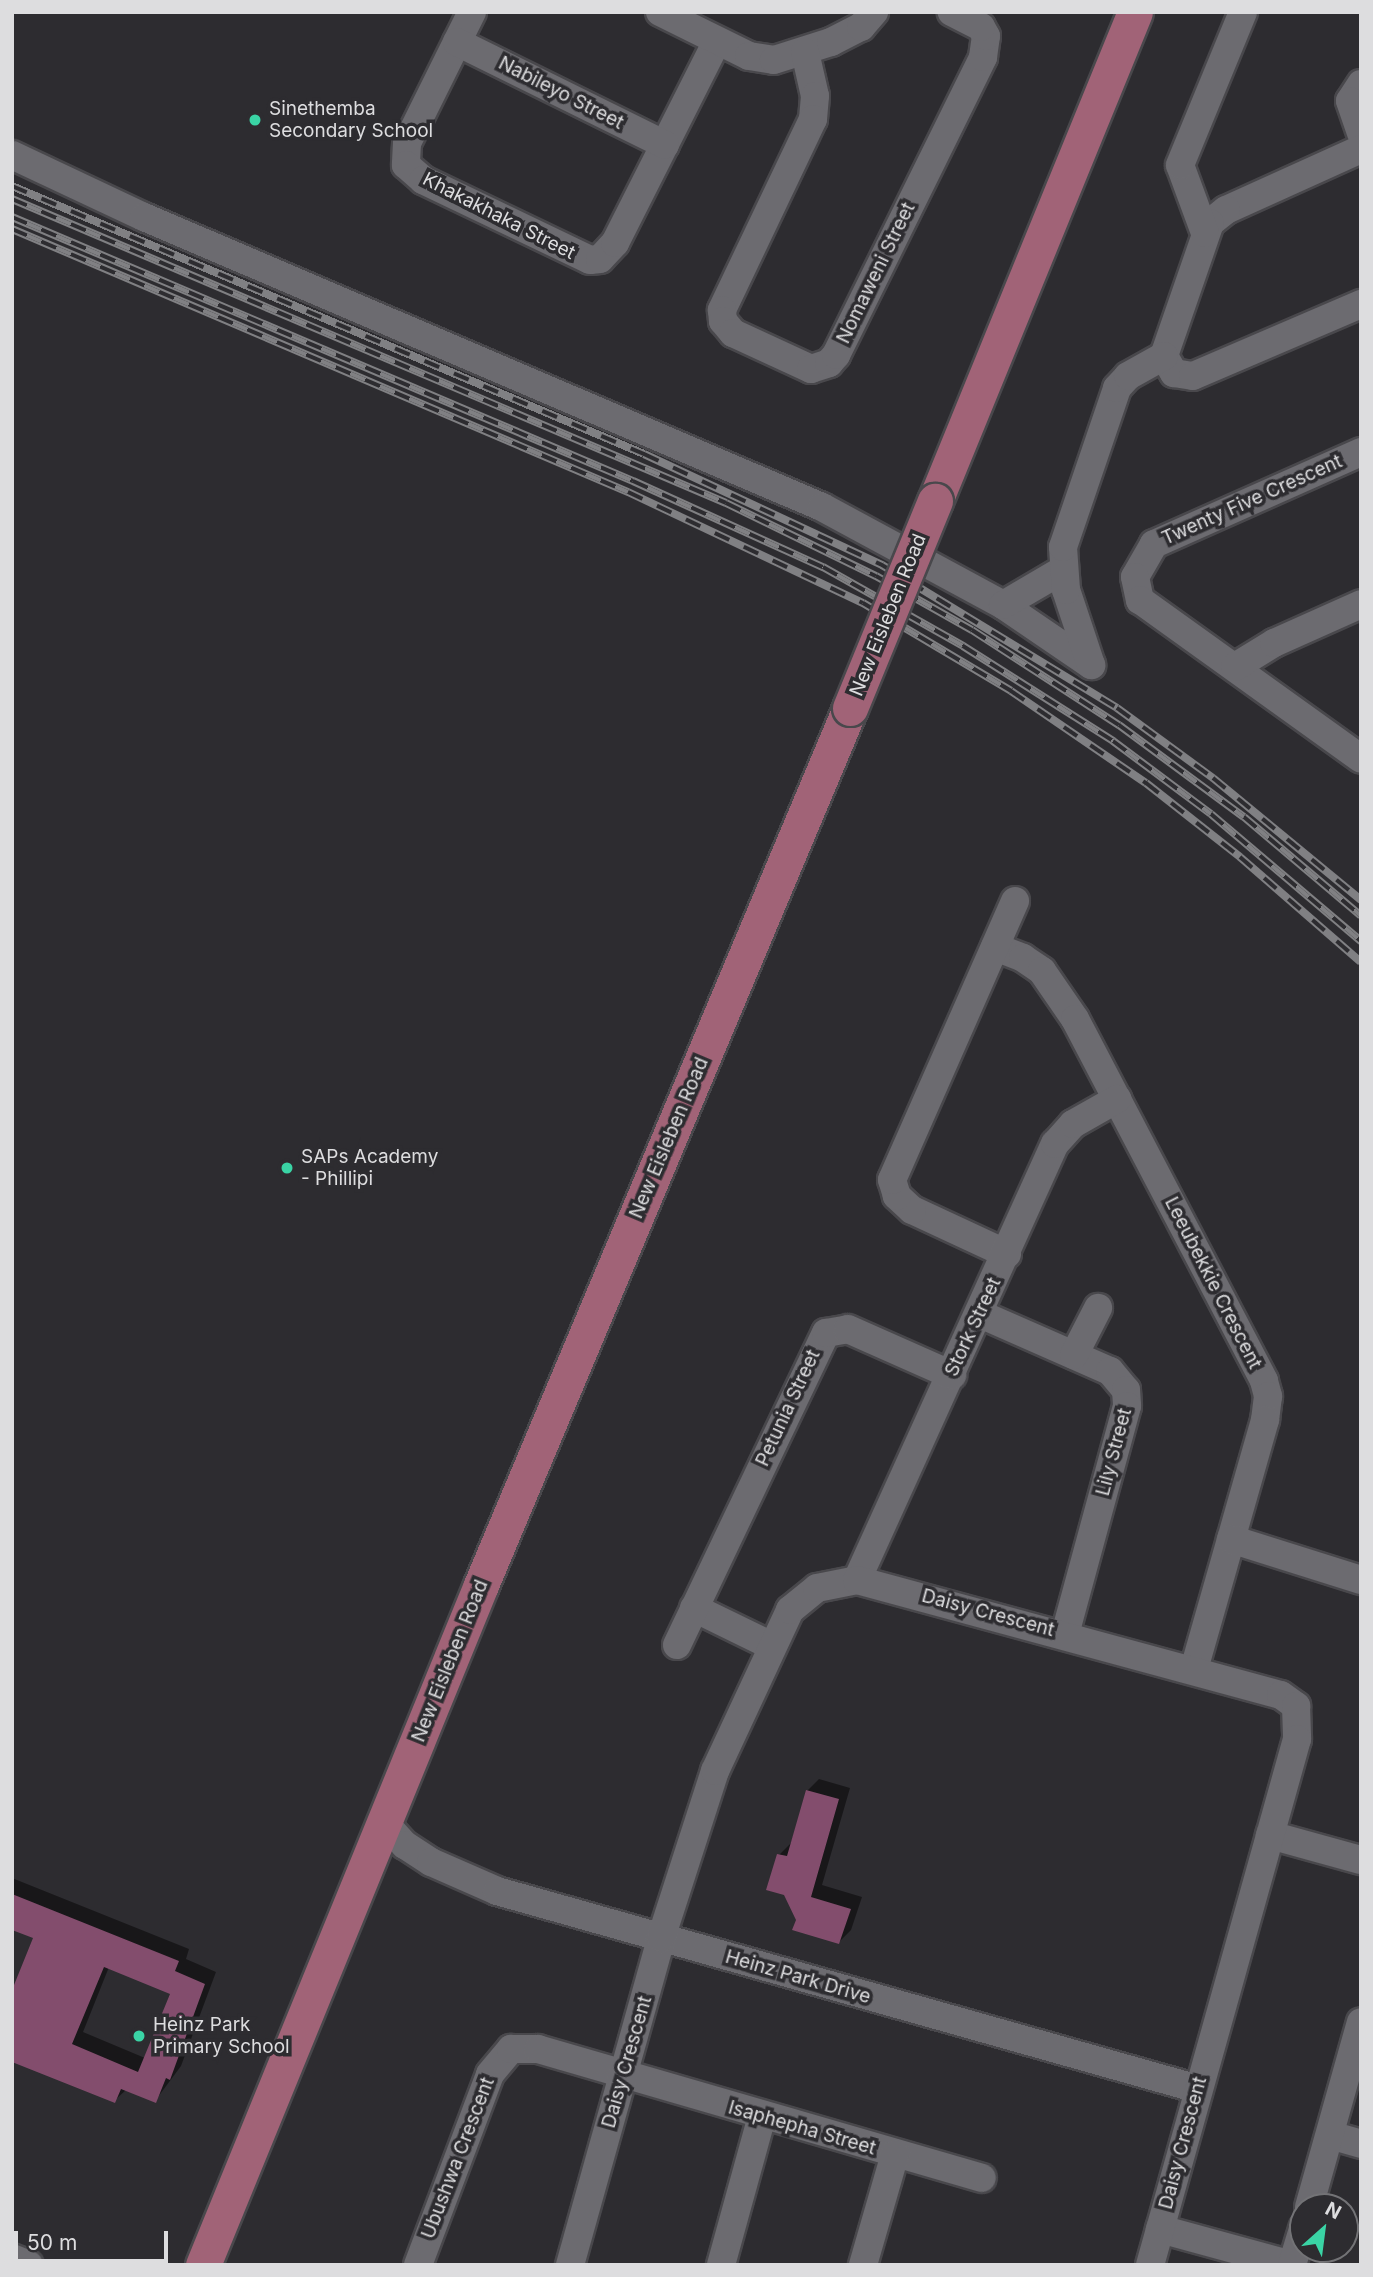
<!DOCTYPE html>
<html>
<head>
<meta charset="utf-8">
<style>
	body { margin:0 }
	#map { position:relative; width:1373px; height:2277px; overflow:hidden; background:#2d2c30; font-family:Inter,sans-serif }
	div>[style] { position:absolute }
	.shadow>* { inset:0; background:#0007 }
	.building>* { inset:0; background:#834d6d }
	.roads { filter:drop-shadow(2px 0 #49484c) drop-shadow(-2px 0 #49484c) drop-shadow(0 2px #49484c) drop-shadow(0 -2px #49484c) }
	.minor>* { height:28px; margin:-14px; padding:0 14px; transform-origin:14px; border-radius:14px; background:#6c6b70 }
	.major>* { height:35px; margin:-17.5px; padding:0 17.5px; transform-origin:17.5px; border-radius:17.5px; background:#a16377 }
	.rail>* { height:8px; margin-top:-4px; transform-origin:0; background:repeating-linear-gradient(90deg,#2d2c30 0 16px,#808083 0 32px); box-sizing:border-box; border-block:2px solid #808083 }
	.bridges { filter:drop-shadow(2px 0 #49484c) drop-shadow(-2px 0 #49484c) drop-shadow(0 2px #49484c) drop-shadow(0 -2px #49484c) }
	.major-bridge>* { height:35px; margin:-17.5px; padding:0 17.5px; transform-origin:17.5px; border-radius:17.5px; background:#a16377 }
	.dots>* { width:19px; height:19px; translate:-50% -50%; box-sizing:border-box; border:4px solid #2d2c30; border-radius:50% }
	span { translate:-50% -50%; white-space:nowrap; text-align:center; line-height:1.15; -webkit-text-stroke:7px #2d2c30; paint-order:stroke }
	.street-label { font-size:19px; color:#dddddf }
	.poi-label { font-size:19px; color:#dddddf }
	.left { translate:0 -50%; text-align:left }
	.frame { position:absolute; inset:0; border:14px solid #dddddf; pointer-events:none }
	.north { position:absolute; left:1289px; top:2193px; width:70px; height:70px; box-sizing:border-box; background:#2d2c30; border:2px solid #737376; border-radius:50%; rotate:28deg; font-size:19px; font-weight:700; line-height:28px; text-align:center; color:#dddddf }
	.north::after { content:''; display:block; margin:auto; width:24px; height:32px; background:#3ad4a5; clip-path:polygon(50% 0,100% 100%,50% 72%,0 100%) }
	.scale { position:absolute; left:14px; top:2231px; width:154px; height:32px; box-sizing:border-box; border:4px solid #dddddf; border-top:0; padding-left:9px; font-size:21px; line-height:24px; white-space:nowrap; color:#dddddf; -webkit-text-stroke:5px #2d2c30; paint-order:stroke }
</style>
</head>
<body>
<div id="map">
	<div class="shadow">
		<div style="clip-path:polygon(819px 1779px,850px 1788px,822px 1885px,862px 1897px,851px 1930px,839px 1942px,798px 1920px,779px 1855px,791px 1843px,807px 1791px)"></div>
		<div style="clip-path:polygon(evenodd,12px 1878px,189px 1949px,186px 1959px,216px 1972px,181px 2066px,155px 2101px,126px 2090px,114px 2101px,12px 2059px,36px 1937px,12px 1928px,12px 1878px,109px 1967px,172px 1993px,145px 2058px,83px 2032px,109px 1967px)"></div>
	</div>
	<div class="building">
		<div style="clip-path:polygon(806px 1790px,839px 1799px,811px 1897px,851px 1909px,839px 1944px,792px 1930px,796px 1920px,784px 1895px,766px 1890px,777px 1854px,787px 1856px)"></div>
		<div style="clip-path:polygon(evenodd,12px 1894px,179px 1961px,175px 1971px,205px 1984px,170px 2080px,166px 2078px,156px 2103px,121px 2089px,115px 2103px,12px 2062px,12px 1990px,33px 1938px,12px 1930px,12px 1894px,104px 1967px,170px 1994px,138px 2072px,72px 2044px,104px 1967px)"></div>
	</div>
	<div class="roads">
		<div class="minor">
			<div style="left:472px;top:12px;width:146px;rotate:116.4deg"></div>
			<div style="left:407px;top:143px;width:22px;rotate:93deg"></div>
			<div style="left:406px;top:165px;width:23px;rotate:41deg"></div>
			<div style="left:423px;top:180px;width:185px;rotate:25.6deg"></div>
			<div style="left:590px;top:260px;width:10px;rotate:-6deg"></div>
			<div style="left:600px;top:259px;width:22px;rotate:-47deg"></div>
			<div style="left:615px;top:243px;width:226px;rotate:-63.2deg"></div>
			<div style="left:660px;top:12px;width:99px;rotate:26.3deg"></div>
			<div style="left:749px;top:56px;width:25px;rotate:9deg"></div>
			<div style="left:774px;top:60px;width:60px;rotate:-17.5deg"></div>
			<div style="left:831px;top:42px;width:34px;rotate:-27deg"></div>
			<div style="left:861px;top:27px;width:20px;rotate:-49deg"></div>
			<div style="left:457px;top:42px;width:232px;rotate:26.3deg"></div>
			<div style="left:805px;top:52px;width:45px;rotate:77.2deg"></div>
			<div style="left:815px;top:96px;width:23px;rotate:95deg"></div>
			<div style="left:813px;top:119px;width:212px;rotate:115.5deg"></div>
			<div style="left:722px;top:310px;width:11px;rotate:85deg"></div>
			<div style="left:723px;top:321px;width:16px;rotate:50deg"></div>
			<div style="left:733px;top:333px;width:86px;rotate:24.8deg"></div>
			<div style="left:811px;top:369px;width:19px;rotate:-18deg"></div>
			<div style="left:829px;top:363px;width:11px;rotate:-49deg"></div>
			<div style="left:836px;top:355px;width:332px;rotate:-63.7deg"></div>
			<div style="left:983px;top:57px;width:21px;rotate:-82deg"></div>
			<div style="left:986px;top:36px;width:10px;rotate:-119deg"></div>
			<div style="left:981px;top:27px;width:33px;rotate:-153deg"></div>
			<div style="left:1361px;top:84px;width:20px;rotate:123deg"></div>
			<div style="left:1350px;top:101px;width:34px;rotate:71deg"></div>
			<div style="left:1361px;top:149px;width:148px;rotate:155.7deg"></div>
			<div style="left:1226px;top:210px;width:21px;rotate:141deg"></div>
			<div style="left:1210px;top:223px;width:141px;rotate:109.1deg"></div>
			<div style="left:1164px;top:356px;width:20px;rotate:60deg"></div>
			<div style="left:1174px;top:373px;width:19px;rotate:9deg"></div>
			<div style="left:1193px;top:376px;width:183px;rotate:-23.2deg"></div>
			<div style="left:12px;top:155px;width:146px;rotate:25.2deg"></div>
			<div style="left:144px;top:217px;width:737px;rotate:23.16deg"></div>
			<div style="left:822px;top:507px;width:206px;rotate:28.4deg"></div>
			<div style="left:1003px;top:605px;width:107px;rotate:34.3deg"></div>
			<div style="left:1205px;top:233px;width:72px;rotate:-110.2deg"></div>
			<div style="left:1180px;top:165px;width:165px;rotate:-67.6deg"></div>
			<div style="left:1361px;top:452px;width:227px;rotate:156deg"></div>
			<div style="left:1154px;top:544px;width:38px;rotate:120deg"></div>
			<div style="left:1135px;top:577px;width:24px;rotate:78deg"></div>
			<div style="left:1140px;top:600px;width:272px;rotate:35.7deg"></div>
			<div style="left:1003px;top:605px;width:69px;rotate:-30.3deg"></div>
			<div style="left:1091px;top:665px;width:79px;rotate:-108.4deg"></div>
			<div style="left:1066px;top:590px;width:43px;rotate:-94deg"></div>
			<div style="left:1063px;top:547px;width:168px;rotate:-71.2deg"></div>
			<div style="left:1117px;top:388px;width:16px;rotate:-47deg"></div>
			<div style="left:1128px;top:376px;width:41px;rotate:-29.1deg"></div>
			<div style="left:1235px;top:667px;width:46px;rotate:-31.6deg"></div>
			<div style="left:1274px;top:643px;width:95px;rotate:-24.1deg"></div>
			<div style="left:995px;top:947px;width:30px;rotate:21deg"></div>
			<div style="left:1023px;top:958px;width:23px;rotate:34deg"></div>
			<div style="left:1042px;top:971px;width:58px;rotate:55.5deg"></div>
			<div style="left:1075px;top:1019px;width:408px;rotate:62.4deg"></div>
			<div style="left:1264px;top:1381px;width:16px;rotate:75deg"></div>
			<div style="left:1268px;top:1396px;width:24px;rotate:97deg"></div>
			<div style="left:1265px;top:1420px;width:260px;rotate:105.9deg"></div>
			<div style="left:1007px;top:1254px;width:105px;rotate:-155.1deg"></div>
			<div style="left:912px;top:1210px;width:21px;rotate:-137deg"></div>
			<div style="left:897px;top:1196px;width:17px;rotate:-107deg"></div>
			<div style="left:892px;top:1180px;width:305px;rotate:-66.2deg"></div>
			<div style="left:980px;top:1314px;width:142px;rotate:23.7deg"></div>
			<div style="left:1110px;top:1371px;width:25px;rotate:50deg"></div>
			<div style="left:1126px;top:1390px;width:16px;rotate:86deg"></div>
			<div style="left:1127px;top:1406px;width:236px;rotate:105.2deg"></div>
			<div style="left:1074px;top:1355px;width:53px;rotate:-62.9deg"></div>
			<div style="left:1231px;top:1539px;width:136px;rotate:17.5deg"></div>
			<div style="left:857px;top:1580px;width:479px;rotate:-65.6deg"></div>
			<div style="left:1055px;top:1144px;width:27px;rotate:-48deg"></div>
			<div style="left:1073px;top:1124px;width:51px;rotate:-29.6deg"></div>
			<div style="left:694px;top:1608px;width:87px;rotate:26deg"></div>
			<div style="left:677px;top:1645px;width:346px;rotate:-64.5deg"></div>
			<div style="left:826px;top:1333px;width:22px;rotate:-10deg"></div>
			<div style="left:848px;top:1329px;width:114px;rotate:23.9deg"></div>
			<div style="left:384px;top:1822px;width:31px;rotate:48deg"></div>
			<div style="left:405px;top:1845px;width:31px;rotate:33deg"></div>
			<div style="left:431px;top:1862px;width:72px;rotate:23.7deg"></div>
			<div style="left:497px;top:1891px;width:728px;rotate:15.77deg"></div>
			<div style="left:1270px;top:1835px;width:94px;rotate:15.4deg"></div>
			<div style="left:1330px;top:2135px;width:32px;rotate:16deg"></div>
			<div style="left:1309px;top:2207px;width:192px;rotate:-74.3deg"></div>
			<div style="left:1160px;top:2229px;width:137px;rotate:15.3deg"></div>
			<div style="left:12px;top:2258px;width:18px;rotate:22deg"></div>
			<div style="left:418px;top:2265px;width:204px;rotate:-69.3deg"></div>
			<div style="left:490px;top:2074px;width:33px;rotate:-50deg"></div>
			<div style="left:511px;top:2049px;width:27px"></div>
			<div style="left:538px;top:2049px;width:462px;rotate:16.2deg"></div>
			<div style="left:570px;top:2265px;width:339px;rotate:-74.4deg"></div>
			<div style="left:661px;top:1938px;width:176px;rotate:-72.1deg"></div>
			<div style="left:715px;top:1771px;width:178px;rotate:-65deg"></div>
			<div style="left:790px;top:1610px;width:35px;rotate:-39deg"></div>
			<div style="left:817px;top:1588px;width:41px;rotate:-11.3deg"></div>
			<div style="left:857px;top:1580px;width:439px;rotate:15.2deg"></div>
			<div style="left:1281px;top:1695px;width:19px;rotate:36deg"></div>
			<div style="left:1296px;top:1706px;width:33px;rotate:88deg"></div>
			<div style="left:1297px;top:1739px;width:546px;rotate:105.61deg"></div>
			<div style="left:721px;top:2265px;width:155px;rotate:-74.6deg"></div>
			<div style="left:863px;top:2265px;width:116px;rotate:-73.9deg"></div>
			<div style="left:1292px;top:2265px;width:39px;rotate:-73deg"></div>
		</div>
		<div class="major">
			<div style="left:935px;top:501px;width:528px;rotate:-67.76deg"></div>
			<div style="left:203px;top:2265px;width:735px;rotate:-67.76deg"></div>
			<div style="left:481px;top:1585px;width:951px;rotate:-67.18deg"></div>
		</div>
	</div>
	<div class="rail">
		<div style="left:12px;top:186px;width:686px;rotate:22.98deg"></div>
		<div style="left:644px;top:454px;width:263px;rotate:25deg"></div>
		<div style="left:882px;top:565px;width:275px;rotate:31.3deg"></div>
		<div style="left:1117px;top:708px;width:119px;rotate:36.1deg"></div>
		<div style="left:1213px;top:778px;width:192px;rotate:39.5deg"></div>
		<div style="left:12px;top:199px;width:776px;rotate:23.06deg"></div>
		<div style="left:726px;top:503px;width:167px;rotate:26deg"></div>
		<div style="left:876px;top:576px;width:110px;rotate:29.4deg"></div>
		<div style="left:972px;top:630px;width:175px;rotate:32.9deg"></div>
		<div style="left:1119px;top:725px;width:155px;rotate:36.4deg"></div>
		<div style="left:1244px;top:817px;width:153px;rotate:40.2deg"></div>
		<div style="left:12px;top:217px;width:675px;rotate:23.03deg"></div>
		<div style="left:633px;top:481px;width:209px;rotate:24.4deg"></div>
		<div style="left:823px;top:567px;width:161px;rotate:29.4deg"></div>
		<div style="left:963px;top:646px;width:178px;rotate:32.3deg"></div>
		<div style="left:1113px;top:741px;width:122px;rotate:36.7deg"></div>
		<div style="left:1211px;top:814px;width:197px;rotate:40.3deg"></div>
		<div style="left:12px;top:229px;width:670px;rotate:23.12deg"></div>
		<div style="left:628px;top:492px;width:260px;rotate:25.3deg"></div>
		<div style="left:863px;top:603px;width:172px;rotate:30.7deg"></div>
		<div style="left:1011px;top:691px;width:163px;rotate:34.3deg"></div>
		<div style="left:1146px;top:783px;width:120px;rotate:38.2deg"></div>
		<div style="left:1240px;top:857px;width:160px;rotate:41deg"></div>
	</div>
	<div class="bridges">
		<div class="major-bridge">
			<div style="left:850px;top:708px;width:224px;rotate:-67.7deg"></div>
		</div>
	</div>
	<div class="dots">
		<div style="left:255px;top:120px;background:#3ad4a5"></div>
		<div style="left:287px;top:1168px;background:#3ad4a5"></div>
		<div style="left:139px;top:2036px;background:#3ad4a5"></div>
	</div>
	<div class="street-label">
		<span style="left:561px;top:93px;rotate:27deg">Nabileyo Street</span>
		<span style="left:499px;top:216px;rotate:27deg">Khakakhaka Street</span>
		<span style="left:876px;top:273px;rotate:-64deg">Nomaweni Street</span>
		<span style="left:1252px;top:500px;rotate:-24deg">Twenty Five Crescent</span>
		<span style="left:888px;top:615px;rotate:-68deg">New Eisleben Road</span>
		<span style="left:669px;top:1138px;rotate:-67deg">New Eisleben Road</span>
		<span style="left:1213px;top:1283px;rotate:63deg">Leeubekkie Crescent</span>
		<span style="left:973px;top:1327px;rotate:-65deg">Stork Street</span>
		<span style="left:788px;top:1408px;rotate:-65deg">Petunia Street</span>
		<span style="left:1114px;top:1452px;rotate:-75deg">Lily Street</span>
		<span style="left:988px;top:1613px;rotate:15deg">Daisy Crescent</span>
		<span style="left:450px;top:1661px;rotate:-68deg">New Eisleben Road</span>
		<span style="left:798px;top:1977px;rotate:16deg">Heinz Park Drive</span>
		<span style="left:627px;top:2062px;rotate:-74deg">Daisy Crescent</span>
		<span style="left:802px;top:2128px;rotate:16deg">Isaphepha Street</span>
		<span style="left:1183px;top:2143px;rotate:-75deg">Daisy Crescent</span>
		<span style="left:458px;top:2158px;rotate:-69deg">Ubushwa Crescent</span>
	</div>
	<div class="poi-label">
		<span class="left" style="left:269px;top:120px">Sinethemba<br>Secondary School</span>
		<span class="left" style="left:301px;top:1168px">SAPs Academy<br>- Phillipi</span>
		<span class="left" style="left:153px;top:2036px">Heinz Park<br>Primary School</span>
	</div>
	<div class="frame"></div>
	<div class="north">N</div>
	<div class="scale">50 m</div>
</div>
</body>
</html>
